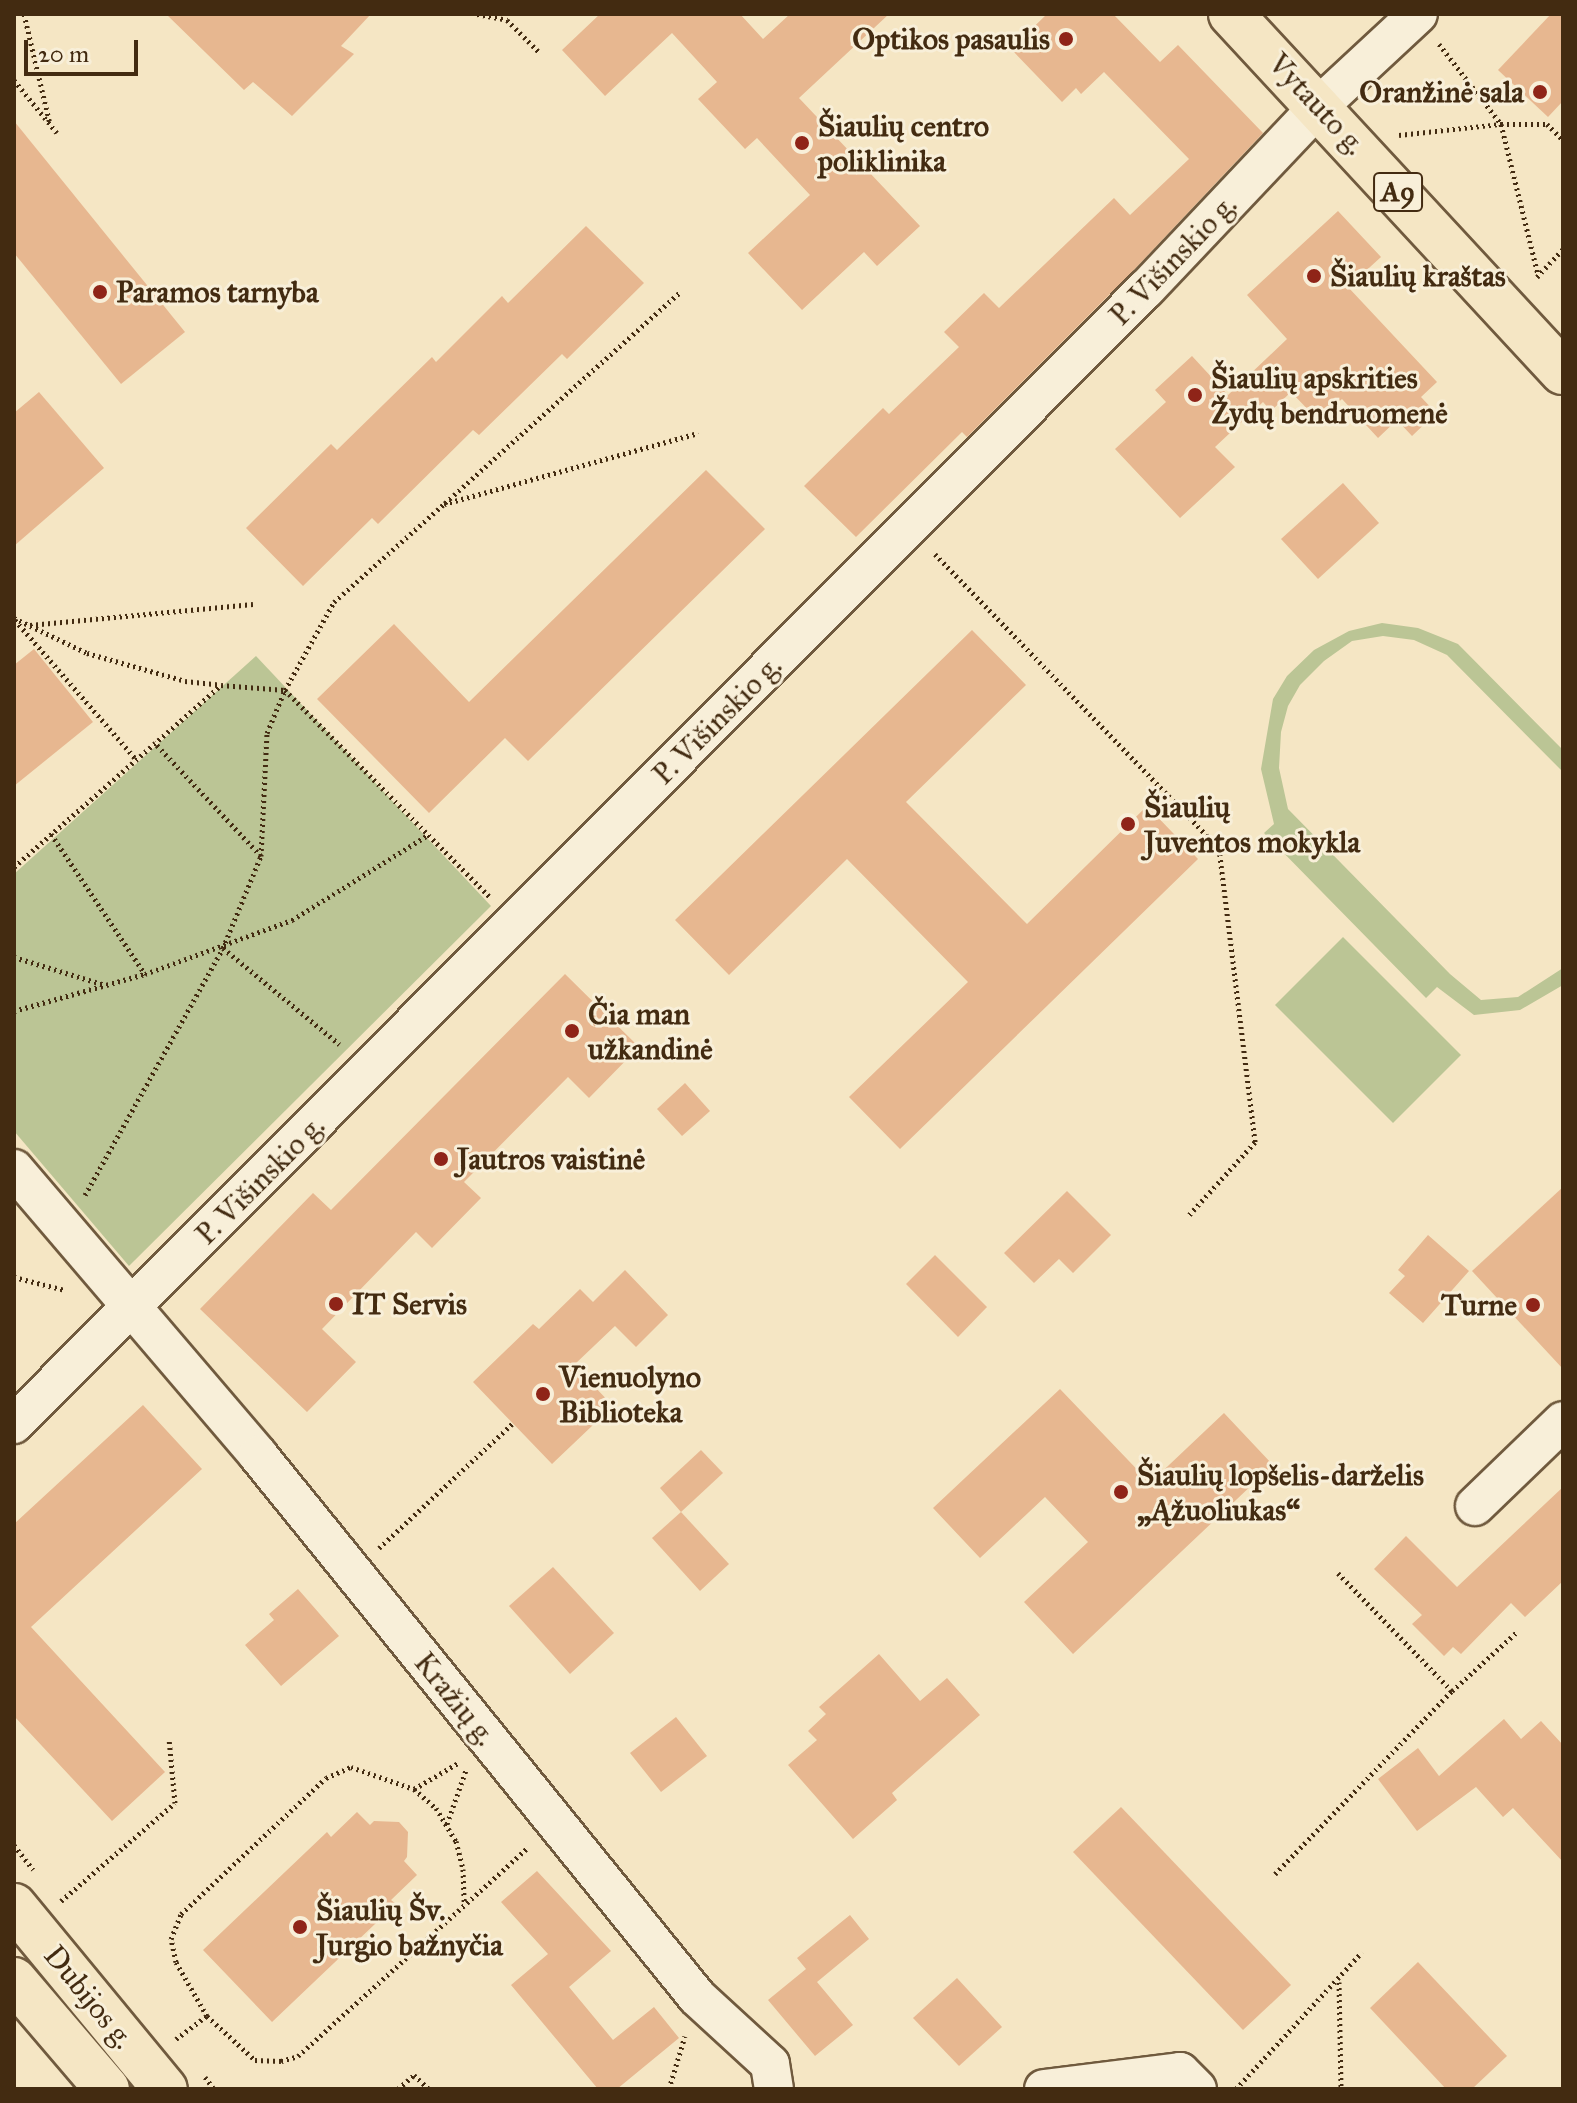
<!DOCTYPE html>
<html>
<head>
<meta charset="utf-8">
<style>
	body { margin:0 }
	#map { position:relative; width:1577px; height:2103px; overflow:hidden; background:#f5e6c4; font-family:"IM FELL Great Primer",serif }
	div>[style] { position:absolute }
	.green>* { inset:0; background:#bbc595 }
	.building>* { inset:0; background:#e7b790 }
	.path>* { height:5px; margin-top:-2.5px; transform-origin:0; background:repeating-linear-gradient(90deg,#432b11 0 2px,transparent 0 6px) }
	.roads { filter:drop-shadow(2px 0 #705a3e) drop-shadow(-2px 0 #705a3e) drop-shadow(0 2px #705a3e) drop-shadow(0 -2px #705a3e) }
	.minor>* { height:38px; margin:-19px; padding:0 19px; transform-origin:19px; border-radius:19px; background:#f8efd9 }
	.major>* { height:44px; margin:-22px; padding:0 22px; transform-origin:22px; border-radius:22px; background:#f5e6c4 }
	.highway>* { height:44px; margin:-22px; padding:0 22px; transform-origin:22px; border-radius:22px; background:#f5e6c4 }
	.dots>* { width:22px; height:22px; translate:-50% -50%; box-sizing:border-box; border:4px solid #f8efd9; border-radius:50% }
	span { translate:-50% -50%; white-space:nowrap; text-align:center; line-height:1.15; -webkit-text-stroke:6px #f8efd9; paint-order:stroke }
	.shield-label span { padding:2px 6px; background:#f8efd9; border:2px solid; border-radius:6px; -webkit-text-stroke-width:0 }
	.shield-label { font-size:28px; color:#432b11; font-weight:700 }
	.poi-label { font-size:30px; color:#432b11; font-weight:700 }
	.right { translate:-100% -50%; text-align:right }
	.left { translate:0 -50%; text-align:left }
	.street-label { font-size:30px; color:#432b11 }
	.frame { position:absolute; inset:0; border:16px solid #432b11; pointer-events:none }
	.scale { position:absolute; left:24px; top:40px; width:114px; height:36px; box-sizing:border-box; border:4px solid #432b11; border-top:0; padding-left:10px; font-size:24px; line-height:28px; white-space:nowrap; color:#432b11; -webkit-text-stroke:6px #f8efd9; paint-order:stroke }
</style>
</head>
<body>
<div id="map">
	<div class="green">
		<div style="clip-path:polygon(1382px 623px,1418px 628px,1458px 644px,1563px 750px,1563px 772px,1447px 655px,1414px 640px,1383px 636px,1352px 641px,1324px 661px,1300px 685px,1288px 706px,1281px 732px,1279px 768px,1288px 809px,1450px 974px,1481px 1000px,1518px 997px,1563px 968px,1563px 985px,1520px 1010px,1474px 1015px,1437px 987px,1426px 998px,1264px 833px,1274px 824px,1261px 769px,1273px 699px,1287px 676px,1314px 650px,1349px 631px)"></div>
		<div style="clip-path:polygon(256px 656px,491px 906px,129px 1266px,14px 1131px,14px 874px)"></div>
		<div style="clip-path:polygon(1343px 937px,1461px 1055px,1393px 1123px,1275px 1005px)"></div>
	</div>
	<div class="building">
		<div style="clip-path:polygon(166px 14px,371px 14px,341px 46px,354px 54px,292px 116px,253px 82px,244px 90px)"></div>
		<div style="clip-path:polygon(600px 14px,740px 14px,763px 39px,790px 14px,889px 14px,799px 98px,920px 226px,877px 266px,864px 252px,802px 310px,748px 253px,810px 195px,757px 138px,745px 149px,698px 99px,717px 82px,672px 33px,605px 96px,562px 50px)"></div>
		<div style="clip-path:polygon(1047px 14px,1113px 14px,1160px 62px,1178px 45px,1263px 133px,1130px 274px,967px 437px,962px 432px,856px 537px,804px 486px,883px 408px,889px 414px,959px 347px,944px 332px,984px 293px,999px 308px,1114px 198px,1130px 215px,1189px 159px,1104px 72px,1081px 94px,1076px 88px,1062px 102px,1011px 49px)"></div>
		<div style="clip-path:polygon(1551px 14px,1563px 14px,1563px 101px,1548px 117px,1498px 70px)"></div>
		<div style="clip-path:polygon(14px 121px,185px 332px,121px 384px,14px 253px)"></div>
		<div style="clip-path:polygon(1338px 211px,1381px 257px,1348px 287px,1437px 382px,1421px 397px,1436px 413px,1412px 436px,1397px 420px,1378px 438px,1342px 399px,1318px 420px,1291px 392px,1271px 411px,1263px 402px,1215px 447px,1235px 467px,1180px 518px,1115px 449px,1166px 402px,1155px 390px,1192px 356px,1228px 395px,1287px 339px,1247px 295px)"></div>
		<div style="clip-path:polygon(586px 226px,644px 283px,567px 359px,562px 354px,479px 435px,473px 430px,378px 524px,372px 518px,303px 586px,246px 528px,331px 444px,337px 450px,432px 357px,436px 362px,502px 296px,508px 303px)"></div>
		<div style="clip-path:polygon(39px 392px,104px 468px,14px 546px,14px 413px)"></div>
		<div style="clip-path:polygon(706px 470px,765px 529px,528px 761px,505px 738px,429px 813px,317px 699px,394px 624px,469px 702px)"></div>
		<div style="clip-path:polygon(1343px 483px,1379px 523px,1318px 579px,1281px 539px)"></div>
		<div style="clip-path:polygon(972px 630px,1026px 685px,906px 802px,1027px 924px,1147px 806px,1198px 859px,900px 1149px,849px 1097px,968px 982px,847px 859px,729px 975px,675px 920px)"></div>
		<div style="clip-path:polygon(34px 649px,93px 722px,14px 786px,14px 665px)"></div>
		<div style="clip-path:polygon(565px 974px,639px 1047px,589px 1098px,568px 1077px,464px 1182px,481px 1198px,432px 1248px,416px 1232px,322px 1329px,356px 1362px,307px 1412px,200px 1309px,313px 1193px,331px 1210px)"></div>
		<div style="clip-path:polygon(685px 1083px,710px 1111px,682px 1136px,657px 1109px)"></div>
		<div style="clip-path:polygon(1563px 1187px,1563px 1369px,1472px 1271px)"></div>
		<div style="clip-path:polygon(1067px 1191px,1111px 1235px,1073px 1273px,1059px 1259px,1034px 1283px,1004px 1253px)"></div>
		<div style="clip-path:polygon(1428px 1235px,1469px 1271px,1423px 1323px,1389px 1293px,1405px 1276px,1398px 1270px)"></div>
		<div style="clip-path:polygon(935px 1255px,987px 1307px,958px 1337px,906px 1284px)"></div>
		<div style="clip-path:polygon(625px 1270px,668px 1315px,636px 1347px,615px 1326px,574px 1365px,613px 1406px,552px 1464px,473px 1382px,533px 1324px,539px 1329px,580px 1289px,593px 1302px)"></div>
		<div style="clip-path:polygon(1060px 1389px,1150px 1483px,1224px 1413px,1273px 1465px,1073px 1654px,1024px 1602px,1088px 1542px,1045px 1497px,980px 1558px,933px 1508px)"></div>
		<div style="clip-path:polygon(143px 1405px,202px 1469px,31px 1627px,165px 1772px,112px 1821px,14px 1716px,14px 1524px)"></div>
		<div style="clip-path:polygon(701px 1450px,723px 1473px,681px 1512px,660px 1488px)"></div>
		<div style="clip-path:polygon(1563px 1487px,1563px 1581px,1525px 1617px,1511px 1603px,1461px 1654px,1453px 1647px,1444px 1656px,1412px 1624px,1422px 1615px,1374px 1569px,1406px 1536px,1457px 1587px)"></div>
		<div style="clip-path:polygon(681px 1512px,729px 1564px,700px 1591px,652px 1538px)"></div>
		<div style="clip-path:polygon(553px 1567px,614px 1633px,570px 1674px,509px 1606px)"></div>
		<div style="clip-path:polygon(298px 1589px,339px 1636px,281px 1686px,245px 1645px,274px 1620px,269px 1614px)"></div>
		<div style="clip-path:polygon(879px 1654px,920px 1701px,947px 1678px,980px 1715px,892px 1793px,897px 1800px,853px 1839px,788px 1765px,817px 1740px,808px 1731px,826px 1714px,819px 1707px)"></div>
		<div style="clip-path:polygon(676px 1717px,707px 1756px,661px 1792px,630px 1753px)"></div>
		<div style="clip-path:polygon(1504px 1719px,1521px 1739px,1541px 1721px,1563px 1745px,1563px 1862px,1513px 1808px,1503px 1817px,1476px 1787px,1417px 1831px,1378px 1779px,1418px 1748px,1439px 1776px)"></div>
		<div style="clip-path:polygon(1121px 1807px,1291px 1985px,1243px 2030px,1073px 1852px)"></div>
		<div style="clip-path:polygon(357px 1812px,370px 1825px,374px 1821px,399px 1822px,408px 1832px,407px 1857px,404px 1861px,417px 1875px,391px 1900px,396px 1904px,272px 2022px,203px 1950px,327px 1832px,331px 1837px)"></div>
		<div style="clip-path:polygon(537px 1871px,611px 1951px,569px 1987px,613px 2040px,654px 2007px,679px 2038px,617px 2089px,598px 2089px,511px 1985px,548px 1954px,501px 1902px)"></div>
		<div style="clip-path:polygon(850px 1915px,869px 1939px,817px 1982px,853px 2025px,815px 2056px,768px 2000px,806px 1969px,797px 1958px)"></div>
		<div style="clip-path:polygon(1418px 1962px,1507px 2056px,1472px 2089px,1446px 2089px,1370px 2008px)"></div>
		<div style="clip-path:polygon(957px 1978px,1002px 2027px,959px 2066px,913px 2018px)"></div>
	</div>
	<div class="path">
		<div style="left:24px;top:14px;width:113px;rotate:76.7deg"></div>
		<div style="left:477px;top:14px;width:31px;rotate:11deg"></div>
		<div style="left:507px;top:20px;width:47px;rotate:45deg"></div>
		<div style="left:1439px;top:44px;width:101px;rotate:52.2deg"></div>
		<div style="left:1501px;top:124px;width:155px;rotate:76.2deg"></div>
		<div style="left:14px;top:80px;width:68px;rotate:50.9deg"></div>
		<div style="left:1399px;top:135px;width:103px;rotate:-6.2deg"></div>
		<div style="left:1501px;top:124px;width:46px"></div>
		<div style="left:1547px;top:124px;width:23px;rotate:45deg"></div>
		<div style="left:1537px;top:277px;width:38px;rotate:-47deg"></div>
		<div style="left:445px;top:503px;width:317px;rotate:-41.9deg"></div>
		<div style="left:935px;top:554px;width:409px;rotate:46deg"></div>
		<div style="left:1219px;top:848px;width:296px;rotate:83deg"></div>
		<div style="left:1255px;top:1142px;width:98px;rotate:132.1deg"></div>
		<div style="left:14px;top:618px;width:81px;rotate:25.6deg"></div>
		<div style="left:87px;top:653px;width:102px;rotate:15.9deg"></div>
		<div style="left:185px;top:681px;width:36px;rotate:6deg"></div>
		<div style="left:15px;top:620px;width:183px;rotate:49deg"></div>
		<div style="left:30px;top:625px;width:224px;rotate:-5.4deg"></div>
		<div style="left:51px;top:834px;width:169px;rotate:56.1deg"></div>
		<div style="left:261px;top:856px;width:123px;rotate:-87.2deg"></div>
		<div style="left:267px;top:733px;width:47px;rotate:-67.3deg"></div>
		<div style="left:285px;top:690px;width:291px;rotate:45.3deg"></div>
		<div style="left:14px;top:867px;width:276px;rotate:-41.3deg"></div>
		<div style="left:221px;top:685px;width:64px;rotate:4.5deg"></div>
		<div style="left:285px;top:690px;width:101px;rotate:-60.9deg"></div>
		<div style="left:334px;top:602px;width:147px;rotate:-41.7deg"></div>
		<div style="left:444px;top:504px;width:264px;rotate:-15.6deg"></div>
		<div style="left:223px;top:948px;width:151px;rotate:39.6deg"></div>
		<div style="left:14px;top:957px;width:95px;rotate:17.1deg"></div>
		<div style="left:14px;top:1011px;width:136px;rotate:-15.8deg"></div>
		<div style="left:145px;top:974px;width:157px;rotate:-20.2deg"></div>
		<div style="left:292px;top:920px;width:160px;rotate:-32deg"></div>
		<div style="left:85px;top:1195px;width:283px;rotate:-60.8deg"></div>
		<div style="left:223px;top:948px;width:100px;rotate:-67.6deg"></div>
		<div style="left:261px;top:856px;width:156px;rotate:-133.2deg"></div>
		<div style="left:14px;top:1277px;width:53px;rotate:14.3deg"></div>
		<div style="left:379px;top:1548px;width:183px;rotate:-43deg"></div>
		<div style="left:1338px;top:1573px;width:164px;rotate:46deg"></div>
		<div style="left:414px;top:1789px;width:51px;rotate:-30.6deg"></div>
		<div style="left:447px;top:1824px;width:57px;rotate:-70.6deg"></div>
		<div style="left:14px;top:1845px;width:31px;rotate:52deg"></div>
		<div style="left:1275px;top:1874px;width:255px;rotate:-46deg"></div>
		<div style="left:1452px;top:1691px;width:89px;rotate:-42.3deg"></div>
		<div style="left:61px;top:1901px;width:150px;rotate:-40.7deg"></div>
		<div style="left:175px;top:1803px;width:65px;rotate:-95.3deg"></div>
		<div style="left:1339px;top:1982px;width:107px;rotate:88.9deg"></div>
		<div style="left:207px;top:2016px;width:62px;rotate:-119.9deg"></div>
		<div style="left:176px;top:1962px;width:24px;rotate:-102deg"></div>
		<div style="left:171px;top:1939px;width:27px;rotate:-68deg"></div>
		<div style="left:181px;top:1914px;width:199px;rotate:-43.2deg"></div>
		<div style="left:326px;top:1778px;width:27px;rotate:-24deg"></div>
		<div style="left:351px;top:1767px;width:67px;rotate:19.2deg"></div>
		<div style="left:414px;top:1789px;width:29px;rotate:41deg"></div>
		<div style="left:436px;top:1808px;width:39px;rotate:59deg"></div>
		<div style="left:456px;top:1841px;width:29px;rotate:76deg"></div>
		<div style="left:463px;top:1869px;width:34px;rotate:88deg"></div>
		<div style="left:176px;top:2039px;width:39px;rotate:-37deg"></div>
		<div style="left:207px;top:2016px;width:65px;rotate:42.5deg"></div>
		<div style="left:255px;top:2060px;width:26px;rotate:2deg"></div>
		<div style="left:281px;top:2061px;width:18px;rotate:-16deg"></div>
		<div style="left:298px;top:2056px;width:309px;rotate:-42.2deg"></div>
		<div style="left:205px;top:2077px;width:15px;rotate:53deg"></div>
		<div style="left:398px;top:2089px;width:21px;rotate:-41deg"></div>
		<div style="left:414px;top:2075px;width:21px;rotate:43deg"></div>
		<div style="left:669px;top:2089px;width:55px;rotate:-73.2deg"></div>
		<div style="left:1236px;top:2089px;width:186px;rotate:-47.4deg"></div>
	</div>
	<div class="roads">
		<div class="minor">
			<div style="left:14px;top:1169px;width:376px;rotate:49.5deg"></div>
			<div style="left:258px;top:1455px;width:697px;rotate:50.99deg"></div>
			<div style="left:697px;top:1997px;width:99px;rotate:42.5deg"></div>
			<div style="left:770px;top:2064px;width:25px;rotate:81deg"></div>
			<div style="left:14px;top:1424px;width:1603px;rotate:-45.08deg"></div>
			<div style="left:1146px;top:289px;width:252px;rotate:-46.6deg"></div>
			<div style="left:1319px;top:106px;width:135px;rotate:-42.9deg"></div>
			<div style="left:1475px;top:1506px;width:122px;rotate:-44deg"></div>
			<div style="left:1044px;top:2089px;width:137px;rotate:-7.1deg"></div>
			<div style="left:1180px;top:2072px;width:24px;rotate:45deg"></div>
		</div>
		<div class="major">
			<div style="left:14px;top:1906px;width:237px;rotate:50.5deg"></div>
			<div style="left:14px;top:1980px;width:143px;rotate:49.5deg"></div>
		</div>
		<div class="highway">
			<div style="left:1231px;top:14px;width:488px;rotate:47.2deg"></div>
		</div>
	</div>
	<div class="dots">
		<div style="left:1066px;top:39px;background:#8f2418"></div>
		<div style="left:1540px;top:92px;background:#8f2418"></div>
		<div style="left:802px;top:143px;background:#8f2418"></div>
		<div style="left:1314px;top:276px;background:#8f2418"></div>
		<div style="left:100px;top:292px;background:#8f2418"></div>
		<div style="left:1195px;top:395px;background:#8f2418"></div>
		<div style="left:1128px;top:824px;background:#8f2418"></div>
		<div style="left:572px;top:1031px;background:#8f2418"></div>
		<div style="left:441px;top:1159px;background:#8f2418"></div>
		<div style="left:336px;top:1304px;background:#8f2418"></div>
		<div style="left:1533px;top:1305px;background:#8f2418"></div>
		<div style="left:543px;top:1394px;background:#8f2418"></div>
		<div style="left:1121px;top:1492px;background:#8f2418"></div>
		<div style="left:300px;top:1927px;background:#8f2418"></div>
	</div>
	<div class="shield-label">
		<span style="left:1398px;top:192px">A9</span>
	</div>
	<div class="poi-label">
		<span class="right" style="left:1050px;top:39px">Optikos pasaulis</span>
		<span class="right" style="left:1524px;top:92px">Oranžinė sala</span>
		<span class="left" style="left:818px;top:143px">Šiaulių centro<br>poliklinika</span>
		<span class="left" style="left:1330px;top:276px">Šiaulių kraštas</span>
		<span class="left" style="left:116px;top:292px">Paramos tarnyba</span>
		<span class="left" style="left:1211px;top:395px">Šiaulių apskrities<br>Žydų bendruomenė</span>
		<span class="left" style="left:1144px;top:824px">Šiaulių<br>Juventos mokykla</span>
		<span class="left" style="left:588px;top:1031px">Čia man<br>užkandinė</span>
		<span class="left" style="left:457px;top:1159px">Jautros vaistinė</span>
		<span class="left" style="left:352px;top:1304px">IT Servis</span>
		<span class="right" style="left:1517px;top:1305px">Turne</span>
		<span class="left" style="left:559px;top:1394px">Vienuolyno<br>Biblioteka</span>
		<span class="left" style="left:1137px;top:1492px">Šiaulių lopšelis-darželis<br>„Ąžuoliukas“</span>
		<span class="left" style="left:316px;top:1927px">Šiaulių Šv.<br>Jurgio bažnyčia</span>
	</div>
	<div class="street-label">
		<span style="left:1317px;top:104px;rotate:47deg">Vytauto g.</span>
		<span style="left:1173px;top:260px;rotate:-46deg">P. Višinskio g.</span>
		<span style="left:717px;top:720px;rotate:-45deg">P. Višinskio g.</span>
		<span style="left:260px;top:1180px;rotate:-45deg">P. Višinskio g.</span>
		<span style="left:455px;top:1699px;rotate:51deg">Kražių g.</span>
		<span style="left:89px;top:1997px;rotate:51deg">Dubijos g.</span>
	</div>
	<div class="frame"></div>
	<div class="scale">20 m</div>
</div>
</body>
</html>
